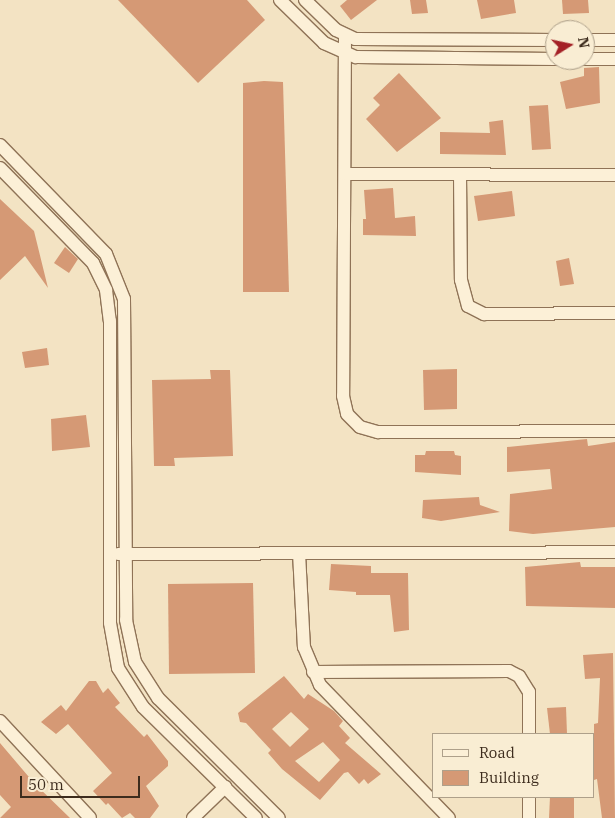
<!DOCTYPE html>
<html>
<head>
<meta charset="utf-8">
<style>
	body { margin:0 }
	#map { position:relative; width:615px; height:818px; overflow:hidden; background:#f3e3c3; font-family:"IBM Plex Serif",serif }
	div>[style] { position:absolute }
	.building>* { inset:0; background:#d59975 }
	.roads { filter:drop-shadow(1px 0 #8f7357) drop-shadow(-1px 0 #8f7357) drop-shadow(0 1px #8f7357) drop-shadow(0 -1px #8f7357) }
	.minor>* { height:12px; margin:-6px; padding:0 6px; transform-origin:6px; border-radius:6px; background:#fcf0d7 }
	span { translate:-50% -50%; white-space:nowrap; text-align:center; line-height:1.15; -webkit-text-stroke:4px #f9edd3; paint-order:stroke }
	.legend { position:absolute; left:432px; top:733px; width:162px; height:65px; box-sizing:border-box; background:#f9edd3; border:1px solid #aea08a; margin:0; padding:6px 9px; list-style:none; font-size:15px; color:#3d2c1d }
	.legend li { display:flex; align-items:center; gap:10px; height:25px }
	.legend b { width:25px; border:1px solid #aea08a }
	.north { position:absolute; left:545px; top:20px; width:50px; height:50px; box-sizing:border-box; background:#f9edd3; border:1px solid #aea08a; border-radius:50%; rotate:80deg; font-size:14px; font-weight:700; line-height:20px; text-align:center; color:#3d2c1d }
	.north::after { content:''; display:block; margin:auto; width:18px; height:22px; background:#a42126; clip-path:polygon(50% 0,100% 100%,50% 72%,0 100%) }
	.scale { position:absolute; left:20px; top:776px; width:120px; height:22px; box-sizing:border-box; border:2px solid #3d2c1d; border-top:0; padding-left:6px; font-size:15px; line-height:18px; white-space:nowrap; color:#3d2c1d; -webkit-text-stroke:4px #f9edd3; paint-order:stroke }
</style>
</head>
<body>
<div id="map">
	<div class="building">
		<div style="clip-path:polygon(118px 0,247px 0,265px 20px,198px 83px)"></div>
		<div style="clip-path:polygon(347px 0,377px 0,351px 20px,340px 6px)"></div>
		<div style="clip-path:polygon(410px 0,426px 0,428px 13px,412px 14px)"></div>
		<div style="clip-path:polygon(477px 0,514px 0,516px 13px,481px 19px)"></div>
		<div style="clip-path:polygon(562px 0,588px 0,589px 13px,563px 14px)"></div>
		<div style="clip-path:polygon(599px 67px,600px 103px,566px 109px,560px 82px,584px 76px,584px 68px)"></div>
		<div style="clip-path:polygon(399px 73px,441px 118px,397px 152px,366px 119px,380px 105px,373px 98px)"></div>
		<div style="clip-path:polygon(264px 81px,283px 82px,289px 292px,243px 292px,243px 83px)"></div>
		<div style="clip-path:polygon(548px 105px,551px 149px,532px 150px,529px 106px)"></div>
		<div style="clip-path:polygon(503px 120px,506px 155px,440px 154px,440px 132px,490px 133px,489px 122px)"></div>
		<div style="clip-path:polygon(393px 188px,395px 218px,415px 216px,416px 236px,363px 235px,363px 219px,366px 219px,364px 190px)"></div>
		<div style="clip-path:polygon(512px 191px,515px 216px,478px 221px,474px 196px)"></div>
		<div style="clip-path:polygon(0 199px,34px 231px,48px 288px,25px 256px,0 280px)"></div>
		<div style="clip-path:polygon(65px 247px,78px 259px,69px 273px,54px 263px)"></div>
		<div style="clip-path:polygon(569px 258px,574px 284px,560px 286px,556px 261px)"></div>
		<div style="clip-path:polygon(47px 348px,49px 365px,25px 368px,22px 352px)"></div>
		<div style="clip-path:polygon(457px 369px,457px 409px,424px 410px,423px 370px)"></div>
		<div style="clip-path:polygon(210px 370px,230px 370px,233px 456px,174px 458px,175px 466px,154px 466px,152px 380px,211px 379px)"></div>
		<div style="clip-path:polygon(86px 415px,90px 447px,52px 451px,51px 419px)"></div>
		<div style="clip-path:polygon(587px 439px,588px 446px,615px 442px,615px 527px,533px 534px,509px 531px,510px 494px,552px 489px,550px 469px,507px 472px,507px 447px)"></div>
		<div style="clip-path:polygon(426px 451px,454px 451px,455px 455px,461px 456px,461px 475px,415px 472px,415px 455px,425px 455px)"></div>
		<div style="clip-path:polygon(479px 497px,480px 505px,500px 512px,441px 521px,422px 518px,423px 500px)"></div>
		<div style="clip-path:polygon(580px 562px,581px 567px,615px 567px,615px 608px,526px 606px,525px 567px)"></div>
		<div style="clip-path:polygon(331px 564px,371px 566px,371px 573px,408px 573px,409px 630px,394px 632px,390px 595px,356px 595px,356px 592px,329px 590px)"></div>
		<div style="clip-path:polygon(253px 583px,255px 673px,169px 674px,168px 584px)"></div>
		<div style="clip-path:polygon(613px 653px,615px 818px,602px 818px,597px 779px,594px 780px,594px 724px,598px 723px,600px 678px,585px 679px,583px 655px)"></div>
		<div style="clip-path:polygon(evenodd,284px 676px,304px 699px,308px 694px,334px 711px,343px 721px,339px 726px,350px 738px,345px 743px,381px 774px,368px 784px,364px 779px,359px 784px,348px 772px,344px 773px,320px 800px,282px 769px,268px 753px,271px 750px,246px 723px,240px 722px,238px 713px,284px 676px,291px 712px,309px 729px,290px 747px,272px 729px,291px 712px,284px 676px,323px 742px,340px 760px,319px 782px,295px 761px,323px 742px)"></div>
		<div style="clip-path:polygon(89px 681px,96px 681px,103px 693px,108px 688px,120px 703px,115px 707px,144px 737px,147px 734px,168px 761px,168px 766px,146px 786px,159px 806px,150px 818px,135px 818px,130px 813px,122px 818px,108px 803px,106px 805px,93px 791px,112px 773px,68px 724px,56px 734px,41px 722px,61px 705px,66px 711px)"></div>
		<div style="clip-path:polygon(566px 707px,567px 734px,550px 734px,547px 708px)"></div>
		<div style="clip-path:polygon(0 743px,34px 783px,70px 818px,0 818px,11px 807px,0 795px)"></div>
		<div style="clip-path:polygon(550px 797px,574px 797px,574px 818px,549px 818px)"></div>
	</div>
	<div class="roads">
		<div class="minor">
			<div style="left:280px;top:0;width:62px;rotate:44.3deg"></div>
			<div style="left:324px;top:43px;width:35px;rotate:24deg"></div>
			<div style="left:356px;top:57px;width:199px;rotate:0.6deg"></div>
			<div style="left:305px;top:0;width:43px;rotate:44.1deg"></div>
			<div style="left:336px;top:30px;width:21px;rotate:25deg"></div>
			<div style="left:355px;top:39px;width:200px;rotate:0.3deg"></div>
			<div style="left:345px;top:35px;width:361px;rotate:90.3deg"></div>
			<div style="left:343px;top:396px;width:18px;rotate:77deg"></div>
			<div style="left:347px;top:414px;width:18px;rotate:45deg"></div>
			<div style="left:360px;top:427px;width:19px;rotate:16deg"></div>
			<div style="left:378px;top:432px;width:237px;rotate:-0.2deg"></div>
			<div style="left:585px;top:40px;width:30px"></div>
			<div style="left:585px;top:59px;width:30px"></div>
			<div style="left:0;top:145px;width:152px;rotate:45.8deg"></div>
			<div style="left:106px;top:254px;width:48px;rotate:68.2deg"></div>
			<div style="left:124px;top:299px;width:321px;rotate:89.6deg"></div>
			<div style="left:126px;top:620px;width:43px;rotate:77.9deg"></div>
			<div style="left:135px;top:662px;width:43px;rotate:57.4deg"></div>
			<div style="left:158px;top:698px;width:170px;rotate:44.8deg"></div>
			<div style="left:0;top:168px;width:133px;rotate:45.6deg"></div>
			<div style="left:93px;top:263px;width:30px;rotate:64deg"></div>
			<div style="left:106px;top:290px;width:31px;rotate:83deg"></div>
			<div style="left:110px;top:321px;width:302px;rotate:90deg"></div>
			<div style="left:110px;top:623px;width:46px;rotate:79.9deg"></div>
			<div style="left:118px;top:668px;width:46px;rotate:57.3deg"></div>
			<div style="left:143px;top:707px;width:158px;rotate:44.5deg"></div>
			<div style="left:345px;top:174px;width:270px;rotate:0.2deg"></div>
			<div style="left:460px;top:174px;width:106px;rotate:89.5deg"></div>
			<div style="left:461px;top:280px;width:27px;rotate:75deg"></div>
			<div style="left:468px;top:306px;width:18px;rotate:27deg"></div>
			<div style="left:484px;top:314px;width:131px;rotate:-0.4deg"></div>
			<div style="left:299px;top:553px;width:94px;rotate:87deg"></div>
			<div style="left:304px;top:647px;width:41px;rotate:67.2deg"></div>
			<div style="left:320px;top:685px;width:185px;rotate:45.9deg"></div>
			<div style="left:118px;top:554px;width:497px;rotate:-0.2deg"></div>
			<div style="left:313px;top:672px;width:196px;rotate:-0.3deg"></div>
			<div style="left:509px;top:671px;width:11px;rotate:27deg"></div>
			<div style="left:519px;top:676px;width:19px;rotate:58deg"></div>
			<div style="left:529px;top:692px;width:42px;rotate:90deg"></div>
			<div style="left:0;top:721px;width:132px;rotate:47.1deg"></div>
			<div style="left:193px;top:818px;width:45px;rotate:-44.1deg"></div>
			<div style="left:529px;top:818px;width:21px;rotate:-90deg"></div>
		</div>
	</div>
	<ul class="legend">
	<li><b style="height:6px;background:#fcf0d7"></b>Road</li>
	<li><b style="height:14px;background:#d59975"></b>Building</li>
	</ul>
	<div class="north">N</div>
	<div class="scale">50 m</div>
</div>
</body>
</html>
